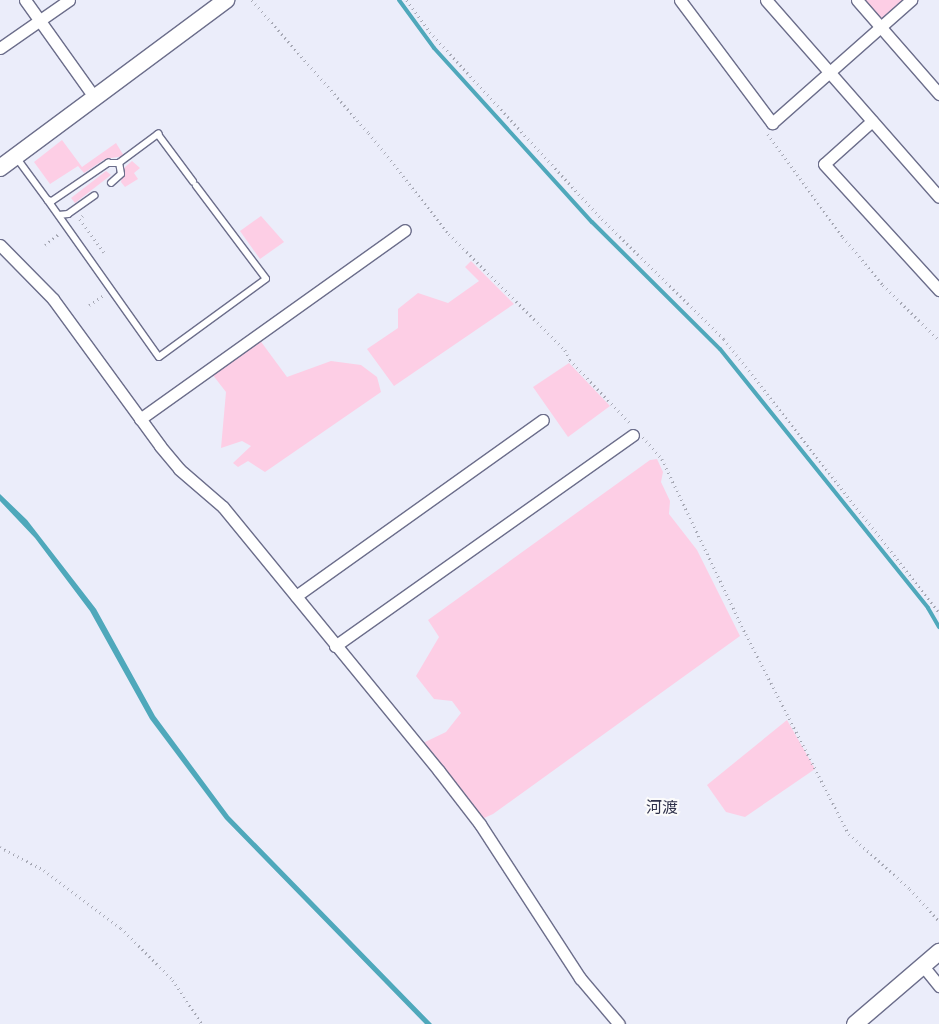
<!DOCTYPE html>
<html>
<head>
<meta charset="utf-8">
<style>
	body { margin:0 }
	#map { position:relative; width:939px; height:1024px; overflow:hidden; background:#ebedfa; font-family:"Fira Sans","Noto Sans JP",sans-serif }
	div>[style] { position:absolute }
	.green>* { inset:0; background:#fdcee5 }
	.water>* { inset:0; background:#4fa8bb }
	.stream>* { height:4px; margin:-2px; padding:0 2px; transform-origin:2px; border-radius:2px; background:#4fa8bb }
	.path>* { height:2.5px; margin-top:-1.25px; transform-origin:0; background:repeating-linear-gradient(90deg,#a6a8b4 0 1px,transparent 0 5px) }
	.roads { filter:drop-shadow(1px 0 #6c6e8b) drop-shadow(-1px 0 #6c6e8b) drop-shadow(0 1px #6c6e8b) drop-shadow(0 -1px #6c6e8b) }
	.lane>* { height:5.5px; margin:-2.75px; padding:0 2.75px; transform-origin:2.75px; border-radius:2.75px; background:#fff }
	.street>* { height:11px; margin:-5.5px; padding:0 5.5px; transform-origin:5.5px; border-radius:5.5px; background:#fff }
	.secondary>* { height:16px; margin:-8px; padding:0 8px; transform-origin:8px; border-radius:8px; background:#fff }
	span { translate:-50% -50%; white-space:nowrap; text-align:center; line-height:1.15; -webkit-text-stroke:4px #fbfbfb; paint-order:stroke }
	.neighbourhood-label { font-size:16px; color:#30324b }
</style>
</head>
<body>
<div id="map">
	<div class="green">
		<div style="clip-path:polygon(863px 0,905px 0,884px 18px,878px 18px)"></div>
		<div style="clip-path:polygon(62px 140px,82px 167px,116px 143px,124px 156px,105px 159px,84px 173px,78px 166px,50px 184px,34px 162px)"></div>
		<div style="clip-path:polygon(132px 161px,140px 168px,134px 173px,138px 179px,125px 187px,121px 182px,124px 168px)"></div>
		<div style="clip-path:polygon(106px 171px,111px 175px,75px 203px,71px 198px)"></div>
		<div style="clip-path:polygon(261px 216px,284px 242px,260px 259px,240px 231px)"></div>
		<div style="clip-path:polygon(471px 261px,514px 304px,394px 386px,367px 349px,398px 328px,398px 309px,418px 293px,448px 303px,479px 281px,465px 267px)"></div>
		<div style="clip-path:polygon(259px 339px,287px 377px,331px 361px,361px 365px,377px 377px,381px 392px,265px 472px,248px 461px,238px 467px,233px 463px,251px 446px,242px 441px,221px 448px,226px 392px,212px 374px)"></div>
		<div style="clip-path:polygon(569px 363px,610px 406px,568px 437px,533px 387px)"></div>
		<div style="clip-path:polygon(657px 459px,663px 472px,661px 482px,670px 501px,669px 514px,697px 550px,740px 636px,493px 814px,482px 819px,423px 743px,446px 732px,461px 713px,452px 701px,434px 699px,416px 676px,439px 637px,428px 620px,650px 460px)"></div>
		<div style="clip-path:polygon(787px 720px,815px 769px,745px 817px,726px 812px,707px 785px)"></div>
	</div>
	<div class="water">
		<div style="clip-path:polygon(0 494px,27px 520px,96px 609px,155px 716px,229px 816px,432px 1024px,425px 1024px,225px 819px,150px 719px,90px 611px,35px 538px,0 501px)"></div>
	</div>
	<div class="stream">
		<div style="left:399px;top:0;width:59px;rotate:53.9deg"></div>
		<div style="left:434px;top:48px;width:235px;rotate:47.8deg"></div>
		<div style="left:592px;top:222px;width:180px;rotate:44.8deg"></div>
		<div style="left:720px;top:349px;width:332px;rotate:51.2deg"></div>
		<div style="left:928px;top:608px;width:22px;rotate:60deg"></div>
	</div>
	<div class="path">
		<div style="left:252px;top:0;width:177px;rotate:48.7deg"></div>
		<div style="left:369px;top:133px;width:129px;rotate:51.6deg"></div>
		<div style="left:449px;top:234px;width:164px;rotate:45deg"></div>
		<div style="left:565px;top:350px;width:11px;rotate:63deg"></div>
		<div style="left:570px;top:360px;width:88px;rotate:46.4deg"></div>
		<div style="left:407px;top:0;width:39px;rotate:54deg"></div>
		<div style="left:430px;top:32px;width:254px;rotate:47.4deg"></div>
		<div style="left:602px;top:219px;width:171px;rotate:44.5deg"></div>
		<div style="left:724px;top:339px;width:347px;rotate:51.8deg"></div>
		<div style="left:768px;top:134px;width:127px;rotate:53.9deg"></div>
		<div style="left:843px;top:237px;width:62px;rotate:50.2deg"></div>
		<div style="left:883px;top:285px;width:78px;rotate:44.5deg"></div>
		<div style="left:83px;top:216px;width:4px;rotate:135deg"></div>
		<div style="left:80px;top:219px;width:41px;rotate:54deg"></div>
		<div style="left:45px;top:245px;width:19px;rotate:-39deg"></div>
		<div style="left:89px;top:305px;width:18px;rotate:-34deg"></div>
		<div style="left:643px;top:437px;width:29px;rotate:49deg"></div>
		<div style="left:662px;top:459px;width:194px;rotate:64.4deg"></div>
		<div style="left:746px;top:634px;width:225px;rotate:62.8deg"></div>
		<div style="left:849px;top:834px;width:82px;rotate:42deg"></div>
		<div style="left:910px;top:889px;width:43px;rotate:47.8deg"></div>
		<div style="left:0;top:847px;width:50px;rotate:27.6deg"></div>
		<div style="left:44px;top:870px;width:96px;rotate:37deg"></div>
		<div style="left:121px;top:928px;width:74px;rotate:45deg"></div>
		<div style="left:173px;top:980px;width:53px;rotate:56.6deg"></div>
	</div>
	<div class="roads">
		<div class="lane">
			<div style="left:17px;top:158px;width:52px;rotate:53.6deg"></div>
			<div style="left:48px;top:200px;width:4px;rotate:14deg"></div>
			<div style="left:52px;top:201px;width:68px;rotate:-34.2deg"></div>
			<div style="left:108px;top:163px;width:11px"></div>
			<div style="left:119px;top:163px;width:49px;rotate:-36.6deg"></div>
			<div style="left:158px;top:134px;width:59px;rotate:53.3deg"></div>
			<div style="left:111px;top:183px;width:13px;rotate:-42deg"></div>
			<div style="left:121px;top:174px;width:11px;rotate:-100deg"></div>
			<div style="left:48px;top:200px;width:192px;rotate:54.7deg"></div>
			<div style="left:159px;top:357px;width:132px;rotate:-36.1deg"></div>
			<div style="left:266px;top:279px;width:116px;rotate:-127deg"></div>
			<div style="left:59px;top:215px;width:9px;rotate:-6deg"></div>
			<div style="left:68px;top:214px;width:32px;rotate:-35deg"></div>
		</div>
		<div class="street">
			<div style="left:25px;top:0;width:120px;rotate:54.5deg"></div>
			<div style="left:680px;top:0;width:154px;rotate:53.2deg"></div>
			<div style="left:772px;top:123px;width:186px;rotate:-41.5deg"></div>
			<div style="left:766px;top:0;width:262px;rotate:48.7deg"></div>
			<div style="left:857px;top:0;width:125px;rotate:48.9deg"></div>
			<div style="left:0;top:48px;width:84px;rotate:-34.8deg"></div>
			<div style="left:872px;top:121px;width:64px;rotate:138.1deg"></div>
			<div style="left:824px;top:164px;width:171px;rotate:47.6deg"></div>
			<div style="left:0;top:245px;width:76px;rotate:45.5deg"></div>
			<div style="left:53px;top:299px;width:182px;rotate:53.9deg"></div>
			<div style="left:160px;top:446px;width:30px;rotate:50deg"></div>
			<div style="left:179px;top:469px;width:58px;rotate:40.8deg"></div>
			<div style="left:223px;top:507px;width:341px;rotate:50.7deg"></div>
			<div style="left:439px;top:771px;width:67px;rotate:52.3deg"></div>
			<div style="left:480px;top:824px;width:184px;rotate:57deg"></div>
			<div style="left:580px;top:978px;width:60px;rotate:49.7deg"></div>
			<div style="left:140px;top:419px;width:325px;rotate:-35.5deg"></div>
			<div style="left:296px;top:596px;width:303px;rotate:-35.5deg"></div>
			<div style="left:335px;top:646px;width:365px;rotate:-35.3deg"></div>
			<div style="left:923px;top:966px;width:26px;rotate:51deg"></div>
		</div>
		<div class="secondary">
			<div style="left:0;top:168px;width:282px;rotate:-36.6deg"></div>
			<div style="left:855px;top:1024px;width:111px;rotate:-40.6deg"></div>
		</div>
	</div>
	<div class="neighbourhood-label">
		<span style="left:662px;top:808px">河渡</span>
	</div>
</div>
</body>
</html>
